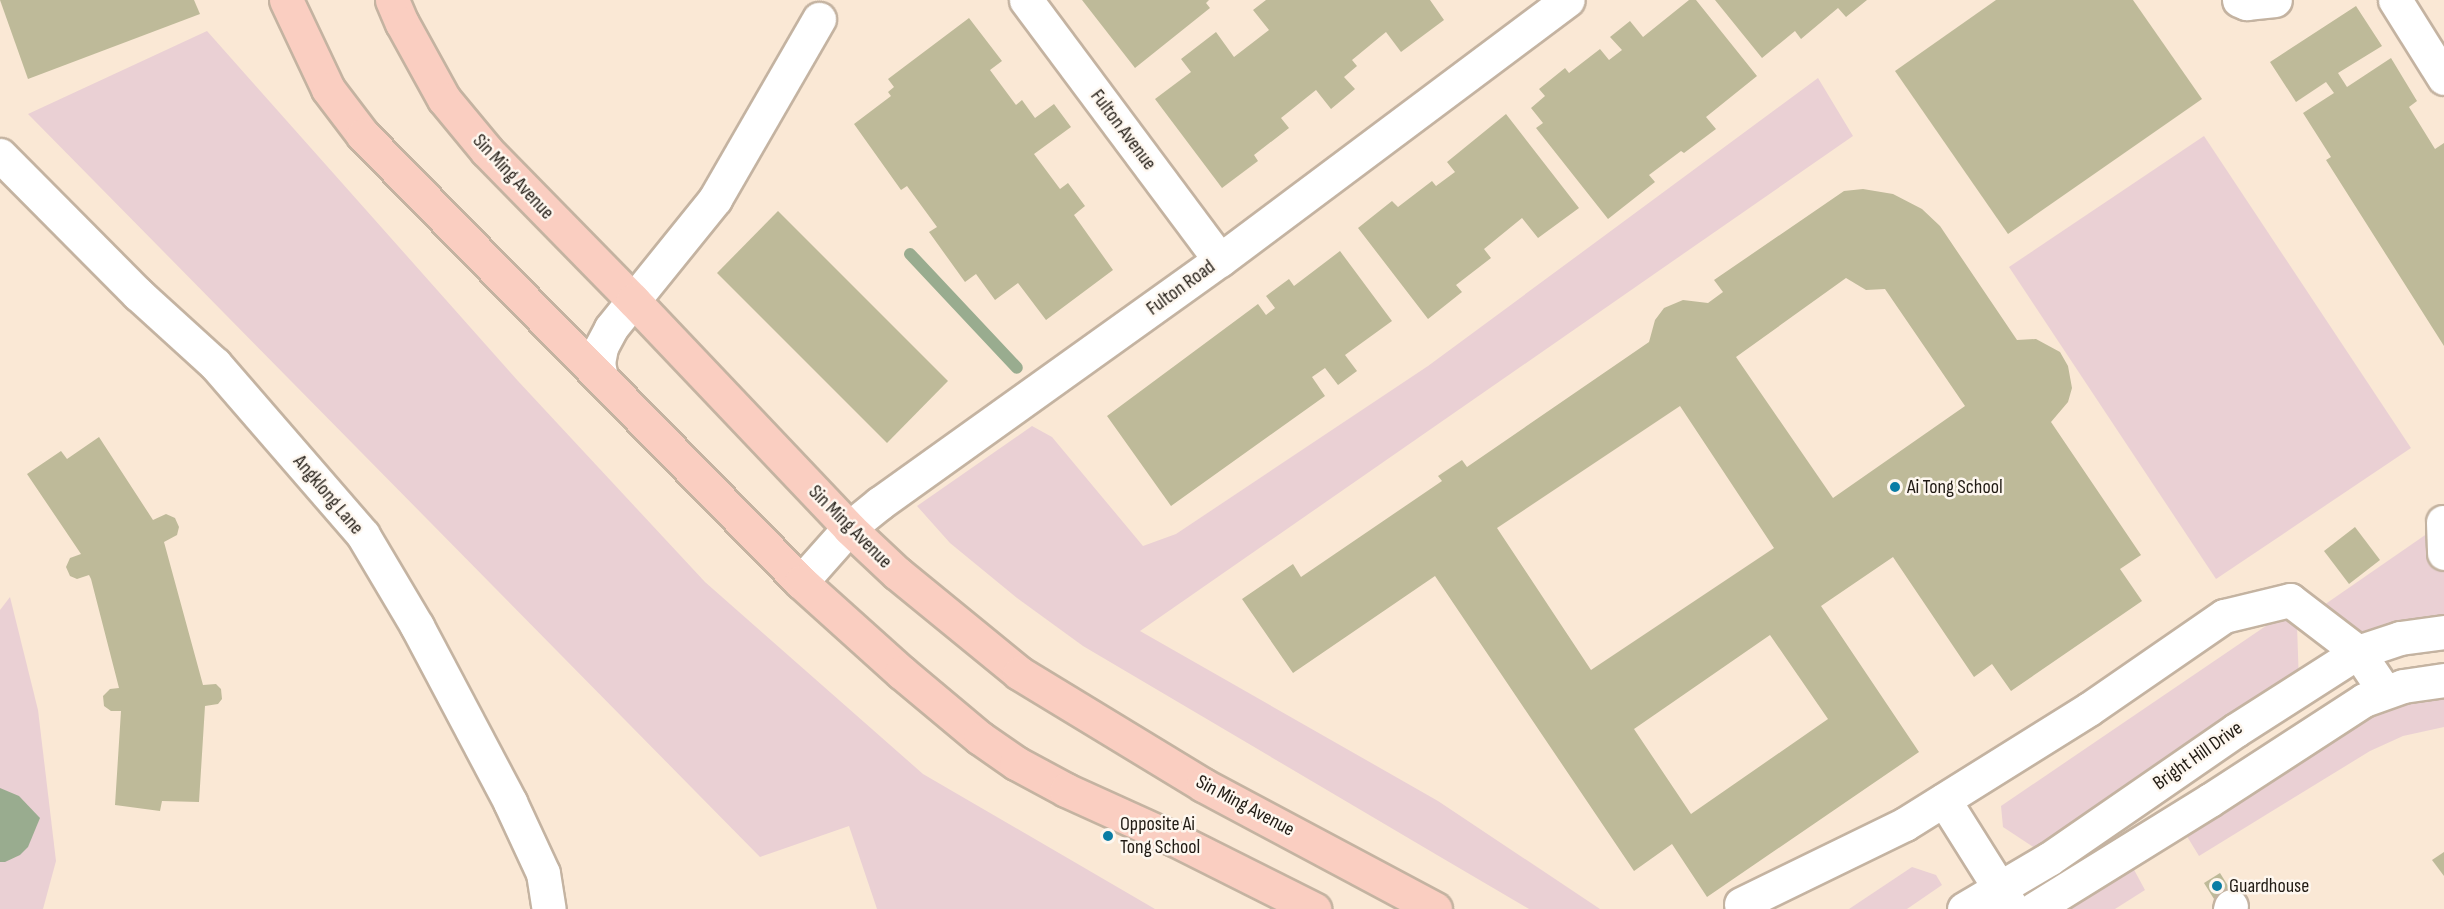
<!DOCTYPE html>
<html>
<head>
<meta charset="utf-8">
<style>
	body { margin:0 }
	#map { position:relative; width:2444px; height:909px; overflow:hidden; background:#fae8d5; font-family:"Sofia Sans Condensed",sans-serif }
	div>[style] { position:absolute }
	.green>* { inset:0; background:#ead0d4 }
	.water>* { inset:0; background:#99ac8f }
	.stream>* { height:12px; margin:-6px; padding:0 6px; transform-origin:6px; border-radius:6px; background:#99ac8f }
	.building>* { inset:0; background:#beba99 }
	.roads { filter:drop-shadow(2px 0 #c4b3a1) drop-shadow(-2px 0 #c4b3a1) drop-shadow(0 2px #c4b3a1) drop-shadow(0 -2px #c4b3a1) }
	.minor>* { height:33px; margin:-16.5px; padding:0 16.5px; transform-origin:16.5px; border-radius:16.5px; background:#fff }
	.major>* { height:33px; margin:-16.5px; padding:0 16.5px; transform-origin:16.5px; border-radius:16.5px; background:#facec1 }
	.dots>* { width:16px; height:16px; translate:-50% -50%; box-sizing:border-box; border:3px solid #fef7ef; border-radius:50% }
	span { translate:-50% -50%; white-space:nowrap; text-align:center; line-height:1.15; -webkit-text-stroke:5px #fef7ef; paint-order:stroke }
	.street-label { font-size:20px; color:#211b14 }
	.poi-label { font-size:20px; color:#211b14 }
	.left { translate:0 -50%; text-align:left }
</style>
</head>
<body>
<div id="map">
	<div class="green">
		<div style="clip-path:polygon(207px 31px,518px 381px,705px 582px,923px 774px,1155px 909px,877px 909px,849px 826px,760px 857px,28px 114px)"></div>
		<div style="clip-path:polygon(1818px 78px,1853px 136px,1140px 631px,1438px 801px,1600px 909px,1529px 909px,1437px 855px,1083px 646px,1017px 598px,950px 543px,917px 506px,1032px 426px,1052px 437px,1143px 546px,1176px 534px,1428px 366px)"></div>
		<div style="clip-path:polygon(2204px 136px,2411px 448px,2216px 579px,2009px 267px)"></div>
		<div style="clip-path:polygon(2444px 522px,2444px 632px,2358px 652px,2311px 614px)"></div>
		<div style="clip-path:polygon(10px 597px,38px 710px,56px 861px,43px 909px,0 909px,0 610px)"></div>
		<div style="clip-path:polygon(2279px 617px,2297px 625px,2299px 684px,2047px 856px,2003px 827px,2001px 806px)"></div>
		<div style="clip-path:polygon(2444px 681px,2444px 727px,2403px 736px,2370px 751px,2199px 856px,2177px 820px,2290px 751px)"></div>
		<div style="clip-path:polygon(2132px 866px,2145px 890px,2115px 909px,2070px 909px)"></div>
		<div style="clip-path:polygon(1912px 867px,1936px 875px,1942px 885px,1907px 909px,1849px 909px)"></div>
	</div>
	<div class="water">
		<div style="clip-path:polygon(0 788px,19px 796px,40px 818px,28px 847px,20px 855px,5px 862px,0 862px)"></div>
	</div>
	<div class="stream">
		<div style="left:910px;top:254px;width:156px;rotate:46.8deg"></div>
	</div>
	<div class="building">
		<div style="clip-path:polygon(0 0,194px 0,200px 14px,28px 79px)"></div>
		<div style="clip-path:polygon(1082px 0,1209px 0,1206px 3px,1210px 8px,1135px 68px)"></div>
		<div style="clip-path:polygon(1266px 0,1430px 0,1444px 20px,1401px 52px,1386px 32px,1352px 60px,1357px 66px,1344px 77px,1355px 89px,1331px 109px,1316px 90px,1281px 118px,1289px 128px,1254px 155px,1258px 161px,1222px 188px,1155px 99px,1191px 72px,1181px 59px,1216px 32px,1234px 57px,1269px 30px,1253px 10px)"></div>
		<div style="clip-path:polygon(1689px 0,1696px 0,1757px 76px,1706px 117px,1716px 129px,1684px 153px,1681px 151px,1649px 175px,1655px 182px,1608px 219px,1536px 128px,1543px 123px,1531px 108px,1545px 96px,1539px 89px,1565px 68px,1569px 73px,1600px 49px,1609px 60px,1622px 50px,1610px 37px,1630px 21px,1643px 37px)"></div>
		<div style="clip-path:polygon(1715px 0,1867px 0,1846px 17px,1838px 8px,1801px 39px,1795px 31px,1762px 58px)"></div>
		<div style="clip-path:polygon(1996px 0,2133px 0,2202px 99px,2008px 234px,1895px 71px)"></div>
		<div style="clip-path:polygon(2356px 6px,2382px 46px,2338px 73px,2347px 87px,2391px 58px,2417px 101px,2409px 107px,2435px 149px,2444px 143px,2444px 346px,2326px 160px,2331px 157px,2303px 113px,2334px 93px,2326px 82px,2296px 102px,2270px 62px)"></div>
		<div style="clip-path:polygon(969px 18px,1002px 61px,990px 70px,1016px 105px,1022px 100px,1035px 118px,1054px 104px,1071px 127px,1034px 154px,1060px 189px,1068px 183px,1085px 206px,1074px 215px,1113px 270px,1046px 320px,1018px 283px,995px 300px,976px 274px,965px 282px,929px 232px,937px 227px,907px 186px,901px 190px,854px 124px,891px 96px,888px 92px,894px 87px,888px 79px)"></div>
		<div style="clip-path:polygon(1506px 114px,1579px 208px,1538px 238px,1522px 218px,1484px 249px,1491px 258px,1456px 285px,1462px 292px,1428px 319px,1358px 228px,1392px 201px,1398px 207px,1432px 181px,1436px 186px,1455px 172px,1447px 162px)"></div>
		<div style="clip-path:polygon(evenodd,1863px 189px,1893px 194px,1922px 209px,1940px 226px,2017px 340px,2036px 339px,2060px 352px,2068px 366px,2072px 388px,2068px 402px,2051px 422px,2141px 555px,2120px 569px,2142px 601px,2011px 691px,1992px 664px,1974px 677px,1893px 557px,1821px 606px,1919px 752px,1707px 897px,1672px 844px,1634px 871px,1435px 576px,1293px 673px,1242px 599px,1293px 564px,1301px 577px,1442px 481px,1438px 476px,1462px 460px,1467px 467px,1649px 342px,1655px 320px,1664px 308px,1683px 300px,1708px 303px,1723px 292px,1714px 280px,1844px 191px,1863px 189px,1846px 278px,1866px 290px,1885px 289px,1965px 406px,1833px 498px,1736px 357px,1846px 278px,1863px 189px,1680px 406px,1774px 548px,1591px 670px,1497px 528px,1680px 406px,1863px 189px,1770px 635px,1828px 719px,1691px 814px,1634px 729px,1770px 635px)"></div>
		<div style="clip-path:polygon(778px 211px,948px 381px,887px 443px,717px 273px)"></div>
		<div style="clip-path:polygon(1340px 251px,1392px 321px,1345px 355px,1357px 371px,1338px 385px,1325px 368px,1312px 377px,1325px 396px,1171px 506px,1107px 416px,1258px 304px,1266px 315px,1275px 308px,1266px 296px,1289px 279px,1294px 286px)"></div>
		<div style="clip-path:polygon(99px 437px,153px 520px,166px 514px,175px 518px,179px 527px,177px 535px,164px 542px,203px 685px,216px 684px,221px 689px,222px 699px,218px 704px,205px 706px,199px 802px,162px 801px,160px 811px,115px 805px,121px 711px,111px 711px,104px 706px,103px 696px,110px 689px,119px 688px,91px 579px,89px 575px,77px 579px,70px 576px,66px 567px,70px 558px,81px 554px,27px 474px,61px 451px,67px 459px)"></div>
		<div style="clip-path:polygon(2355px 527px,2380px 560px,2349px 584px,2324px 551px)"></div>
		<div style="clip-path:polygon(2444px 852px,2444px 876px,2432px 860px)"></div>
		<div style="clip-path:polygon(2220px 873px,2230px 889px,2214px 899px,2204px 883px)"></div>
	</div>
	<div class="roads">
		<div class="minor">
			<div style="left:1026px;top:0;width:324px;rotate:53.3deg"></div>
			<div style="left:2239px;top:0;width:8px;rotate:23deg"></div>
			<div style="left:2246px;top:3px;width:29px;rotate:-6deg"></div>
			<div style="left:2395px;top:0;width:92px;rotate:57.9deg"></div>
			<div style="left:0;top:155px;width:196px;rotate:45.2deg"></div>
			<div style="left:138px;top:294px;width:104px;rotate:42.3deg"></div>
			<div style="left:215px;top:364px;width:226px;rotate:49.1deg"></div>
			<div style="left:363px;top:535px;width:106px;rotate:59.3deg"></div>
			<div style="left:417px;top:626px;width:199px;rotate:62.1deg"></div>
			<div style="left:510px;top:802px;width:78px;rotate:65.1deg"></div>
			<div style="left:543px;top:873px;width:36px;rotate:81deg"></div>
			<div style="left:601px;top:378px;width:15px;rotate:-101deg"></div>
			<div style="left:598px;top:363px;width:16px;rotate:-79deg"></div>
			<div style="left:601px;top:347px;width:21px;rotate:-62deg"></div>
			<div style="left:611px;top:328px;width:166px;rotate:-51.1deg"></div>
			<div style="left:715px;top:199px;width:208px;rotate:-60deg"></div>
			<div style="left:2443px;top:522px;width:31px;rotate:88deg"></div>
			<div style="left:801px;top:582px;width:72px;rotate:-48.4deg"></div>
			<div style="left:849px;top:528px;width:40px;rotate:-39deg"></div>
			<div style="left:880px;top:503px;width:418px;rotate:-35.6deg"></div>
			<div style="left:1220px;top:260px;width:434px;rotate:-36.8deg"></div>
			<div style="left:1944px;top:800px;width:124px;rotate:57.8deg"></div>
			<div style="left:1741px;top:904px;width:182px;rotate:-26deg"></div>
			<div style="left:1905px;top:824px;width:217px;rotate:-32deg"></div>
			<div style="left:2089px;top:709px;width:164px;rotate:-34.6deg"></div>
			<div style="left:2224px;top:616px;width:68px;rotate:-13.6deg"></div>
			<div style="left:2290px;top:600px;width:86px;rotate:37.4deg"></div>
			<div style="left:2358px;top:652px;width:48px;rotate:56deg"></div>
			<div style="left:1964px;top:909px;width:99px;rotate:-30.5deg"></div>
			<div style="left:2049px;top:859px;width:227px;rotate:-34.6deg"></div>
			<div style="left:2236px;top:730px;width:145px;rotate:-32.6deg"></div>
			<div style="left:2358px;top:652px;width:44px;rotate:-18.4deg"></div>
			<div style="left:2400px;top:638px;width:44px;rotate:-7.8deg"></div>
			<div style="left:2034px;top:909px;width:207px;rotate:-31.8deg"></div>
			<div style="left:2210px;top:800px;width:184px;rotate:-33deg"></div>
			<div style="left:2364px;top:700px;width:41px;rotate:-19.7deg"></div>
			<div style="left:2403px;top:686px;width:41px;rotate:-8.3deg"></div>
			<div style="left:2230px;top:909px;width:3px;rotate:-72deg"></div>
		</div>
		<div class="major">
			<div style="left:286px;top:0;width:98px;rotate:64.7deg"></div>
			<div style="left:328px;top:89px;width:58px;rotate:52.7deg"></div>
			<div style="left:363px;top:135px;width:626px;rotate:45.58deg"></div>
			<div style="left:801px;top:582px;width:135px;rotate:42deg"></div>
			<div style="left:901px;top:672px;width:103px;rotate:39.9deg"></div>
			<div style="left:980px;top:738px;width:44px;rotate:34.8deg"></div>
			<div style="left:1016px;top:763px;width:57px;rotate:28.4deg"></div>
			<div style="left:1066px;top:790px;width:119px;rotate:24.4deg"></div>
			<div style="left:1174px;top:839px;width:157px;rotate:26.6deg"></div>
			<div style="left:392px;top:0;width:25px;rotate:67deg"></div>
			<div style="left:402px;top:23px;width:87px;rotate:61.1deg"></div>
			<div style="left:444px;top:99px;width:67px;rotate:50.4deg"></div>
			<div style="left:487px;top:151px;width:209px;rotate:45.6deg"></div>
			<div style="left:633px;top:300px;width:314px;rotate:46.5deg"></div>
			<div style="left:849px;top:528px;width:66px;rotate:43.2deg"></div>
			<div style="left:897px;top:573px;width:158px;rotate:39.3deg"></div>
			<div style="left:1019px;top:673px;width:215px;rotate:31.3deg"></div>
			<div style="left:1203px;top:785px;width:263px;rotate:28.1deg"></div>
		</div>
	</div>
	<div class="dots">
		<div style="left:1895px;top:487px;background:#0a7da5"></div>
		<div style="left:1108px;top:836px;background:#0a7da5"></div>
		<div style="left:2217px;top:886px;background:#0a7da5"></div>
	</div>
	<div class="street-label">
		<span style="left:1123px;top:130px;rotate:53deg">Fulton Avenue</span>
		<span style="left:513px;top:177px;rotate:47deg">Sin Ming Avenue</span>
		<span style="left:1181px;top:288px;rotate:-36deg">Fulton Road</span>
		<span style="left:328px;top:495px;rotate:50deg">Angklong Lane</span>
		<span style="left:850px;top:527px;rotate:45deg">Sin Ming Avenue</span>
		<span style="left:2198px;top:756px;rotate:-35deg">Bright Hill Drive</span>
		<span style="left:1245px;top:806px;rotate:28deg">Sin Ming Avenue</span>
	</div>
	<div class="poi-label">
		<span class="left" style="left:1907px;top:487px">Ai Tong School</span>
		<span class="left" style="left:1120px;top:836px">Opposite Ai<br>Tong School</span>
		<span class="left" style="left:2229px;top:886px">Guardhouse</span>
	</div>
</div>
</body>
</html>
